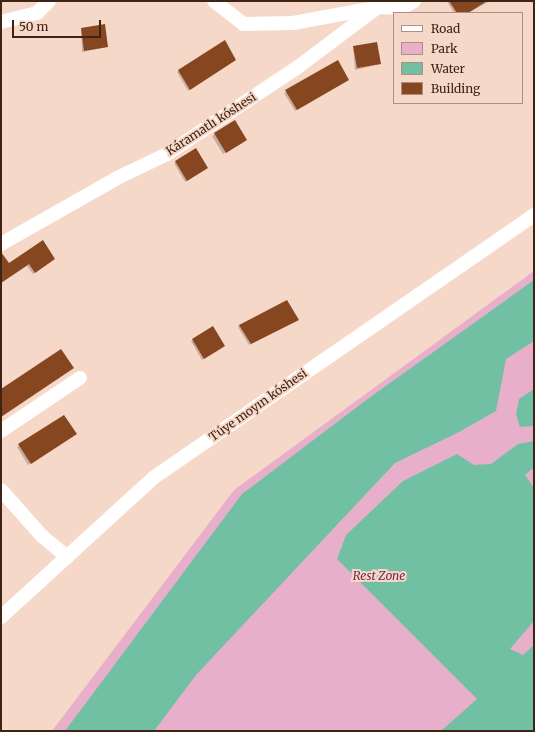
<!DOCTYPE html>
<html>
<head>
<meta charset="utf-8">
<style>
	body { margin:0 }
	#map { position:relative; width:535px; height:732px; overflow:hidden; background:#f6d8c8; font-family:Merriweather,serif }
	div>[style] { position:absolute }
	.green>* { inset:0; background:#e7afc9 }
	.water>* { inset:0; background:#72c0a4 }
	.shadow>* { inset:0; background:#0003 }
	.building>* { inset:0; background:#864620 }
	.street>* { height:14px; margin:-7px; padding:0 7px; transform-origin:7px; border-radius:7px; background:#fff }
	span { translate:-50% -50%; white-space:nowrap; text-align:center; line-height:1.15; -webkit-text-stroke:4px #f6d8c8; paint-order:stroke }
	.street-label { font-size:12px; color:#3f2313 }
	.park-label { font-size:12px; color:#742852; font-style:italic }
	.frame { position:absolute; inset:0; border:2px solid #3f2313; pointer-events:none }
	.legend { position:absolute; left:393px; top:12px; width:130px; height:92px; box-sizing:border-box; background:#f6d8c8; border:1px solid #ad9080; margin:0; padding:5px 7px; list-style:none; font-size:12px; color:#3f2313 }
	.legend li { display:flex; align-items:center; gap:8px; height:20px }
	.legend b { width:20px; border:1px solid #ad9080 }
	.scale { position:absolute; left:12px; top:20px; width:89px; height:18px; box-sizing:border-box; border:2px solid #3f2313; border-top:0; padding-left:5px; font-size:12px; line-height:14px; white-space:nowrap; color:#3f2313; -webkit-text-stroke:3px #f6d8c8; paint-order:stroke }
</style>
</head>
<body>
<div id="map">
	<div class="green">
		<div style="clip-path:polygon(534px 271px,534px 731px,52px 731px,234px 490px)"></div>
	</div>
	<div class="water">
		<div style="clip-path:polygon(534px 280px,534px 341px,506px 359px,496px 411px,459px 432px,395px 463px,196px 675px,154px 731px,65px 731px,242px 494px,369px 398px)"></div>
		<div style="clip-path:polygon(534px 389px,534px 426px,520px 427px,516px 414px,519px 399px)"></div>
		<div style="clip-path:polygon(534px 441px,534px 471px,532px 469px,525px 475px,534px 488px,534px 621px,510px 649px,523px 655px,534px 645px,534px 731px,441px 731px,477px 699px,337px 559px,346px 535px,403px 481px,457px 454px,474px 465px,491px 464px,518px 444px)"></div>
	</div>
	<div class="shadow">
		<div style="clip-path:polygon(447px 1px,490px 1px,468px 13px,454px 13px)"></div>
		<div style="clip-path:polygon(81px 29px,107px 47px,82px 52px)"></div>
		<div style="clip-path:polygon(353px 46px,380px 64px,355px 70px)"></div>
		<div style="clip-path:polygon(235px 60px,188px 91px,177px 72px,179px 71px)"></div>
		<div style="clip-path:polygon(337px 61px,346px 81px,295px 111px,284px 93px)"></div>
		<div style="clip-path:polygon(234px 122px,244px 142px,223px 154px,212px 136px)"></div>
		<div style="clip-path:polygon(176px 162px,205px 169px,185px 182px,174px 163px)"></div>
		<div style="clip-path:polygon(1px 257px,9px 264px,54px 259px,33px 274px,27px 266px,1px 283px)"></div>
		<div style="clip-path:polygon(295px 321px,249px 345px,238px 327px,239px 325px)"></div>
		<div style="clip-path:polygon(193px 340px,222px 348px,202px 360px,191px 341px)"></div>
		<div style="clip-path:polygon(64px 416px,74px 435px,28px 465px,17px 447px)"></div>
	</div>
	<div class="building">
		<div style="clip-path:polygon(449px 1px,487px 1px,468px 13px,457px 13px)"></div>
		<div style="clip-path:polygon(105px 24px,108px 47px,84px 51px,81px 28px)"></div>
		<div style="clip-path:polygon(225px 40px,236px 60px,190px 90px,178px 70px)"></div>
		<div style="clip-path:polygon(377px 42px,381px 64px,357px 68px,353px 46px)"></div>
		<div style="clip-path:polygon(338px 60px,349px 80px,297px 110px,285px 90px)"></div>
		<div style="clip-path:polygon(235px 120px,247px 140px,226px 153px,214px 133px)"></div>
		<div style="clip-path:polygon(196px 148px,208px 168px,187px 181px,175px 161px)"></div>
		<div style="clip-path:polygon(43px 240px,55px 259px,35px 273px,29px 264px,1px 283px,1px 252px,9px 263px)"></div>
		<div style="clip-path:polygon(287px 300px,299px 320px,251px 344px,239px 325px)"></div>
		<div style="clip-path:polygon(213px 326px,225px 346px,204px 359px,192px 339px)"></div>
		<div style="clip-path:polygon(61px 349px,74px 368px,1px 417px,1px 389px)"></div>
		<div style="clip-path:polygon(64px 415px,77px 434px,31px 464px,18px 444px)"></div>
	</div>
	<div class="street">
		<div style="left:214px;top:1px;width:37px;rotate:38deg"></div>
		<div style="left:243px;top:24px;width:50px;rotate:-1.1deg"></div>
		<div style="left:293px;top:23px;width:82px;rotate:-10.5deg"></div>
		<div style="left:1px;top:22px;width:37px;rotate:-14deg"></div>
		<div style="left:37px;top:13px;width:17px;rotate:-45deg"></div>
		<div style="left:1px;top:244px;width:133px;rotate:-29.6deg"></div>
		<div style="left:117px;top:178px;width:55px;rotate:-25.6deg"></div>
		<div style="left:167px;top:154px;width:157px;rotate:-33.6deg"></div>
		<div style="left:298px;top:67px;width:100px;rotate:-36.9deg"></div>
		<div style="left:378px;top:7px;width:24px;rotate:2deg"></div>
		<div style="left:402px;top:8px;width:14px;rotate:-30deg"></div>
		<div style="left:1px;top:431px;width:95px;rotate:-33.9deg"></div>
		<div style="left:1px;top:490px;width:62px;rotate:48.3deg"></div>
		<div style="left:42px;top:536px;width:33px;rotate:40deg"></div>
		<div style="left:1px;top:617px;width:206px;rotate:-42.4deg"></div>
		<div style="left:153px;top:478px;width:463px;rotate:-34.6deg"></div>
	</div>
	<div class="street-label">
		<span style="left:211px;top:124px;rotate:-33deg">Káramatlı kóshesi</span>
		<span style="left:258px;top:405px;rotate:-35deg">Túye moyın kóshesi</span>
	</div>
	<div class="park-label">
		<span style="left:379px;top:576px">Rest Zone</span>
	</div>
	<div class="frame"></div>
	<ul class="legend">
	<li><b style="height:5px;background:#fff"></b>Road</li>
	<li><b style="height:11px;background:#e7afc9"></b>Park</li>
	<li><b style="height:11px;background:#72c0a4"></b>Water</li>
	<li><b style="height:11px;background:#864620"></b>Building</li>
	</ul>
	<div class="scale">50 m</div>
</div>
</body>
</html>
